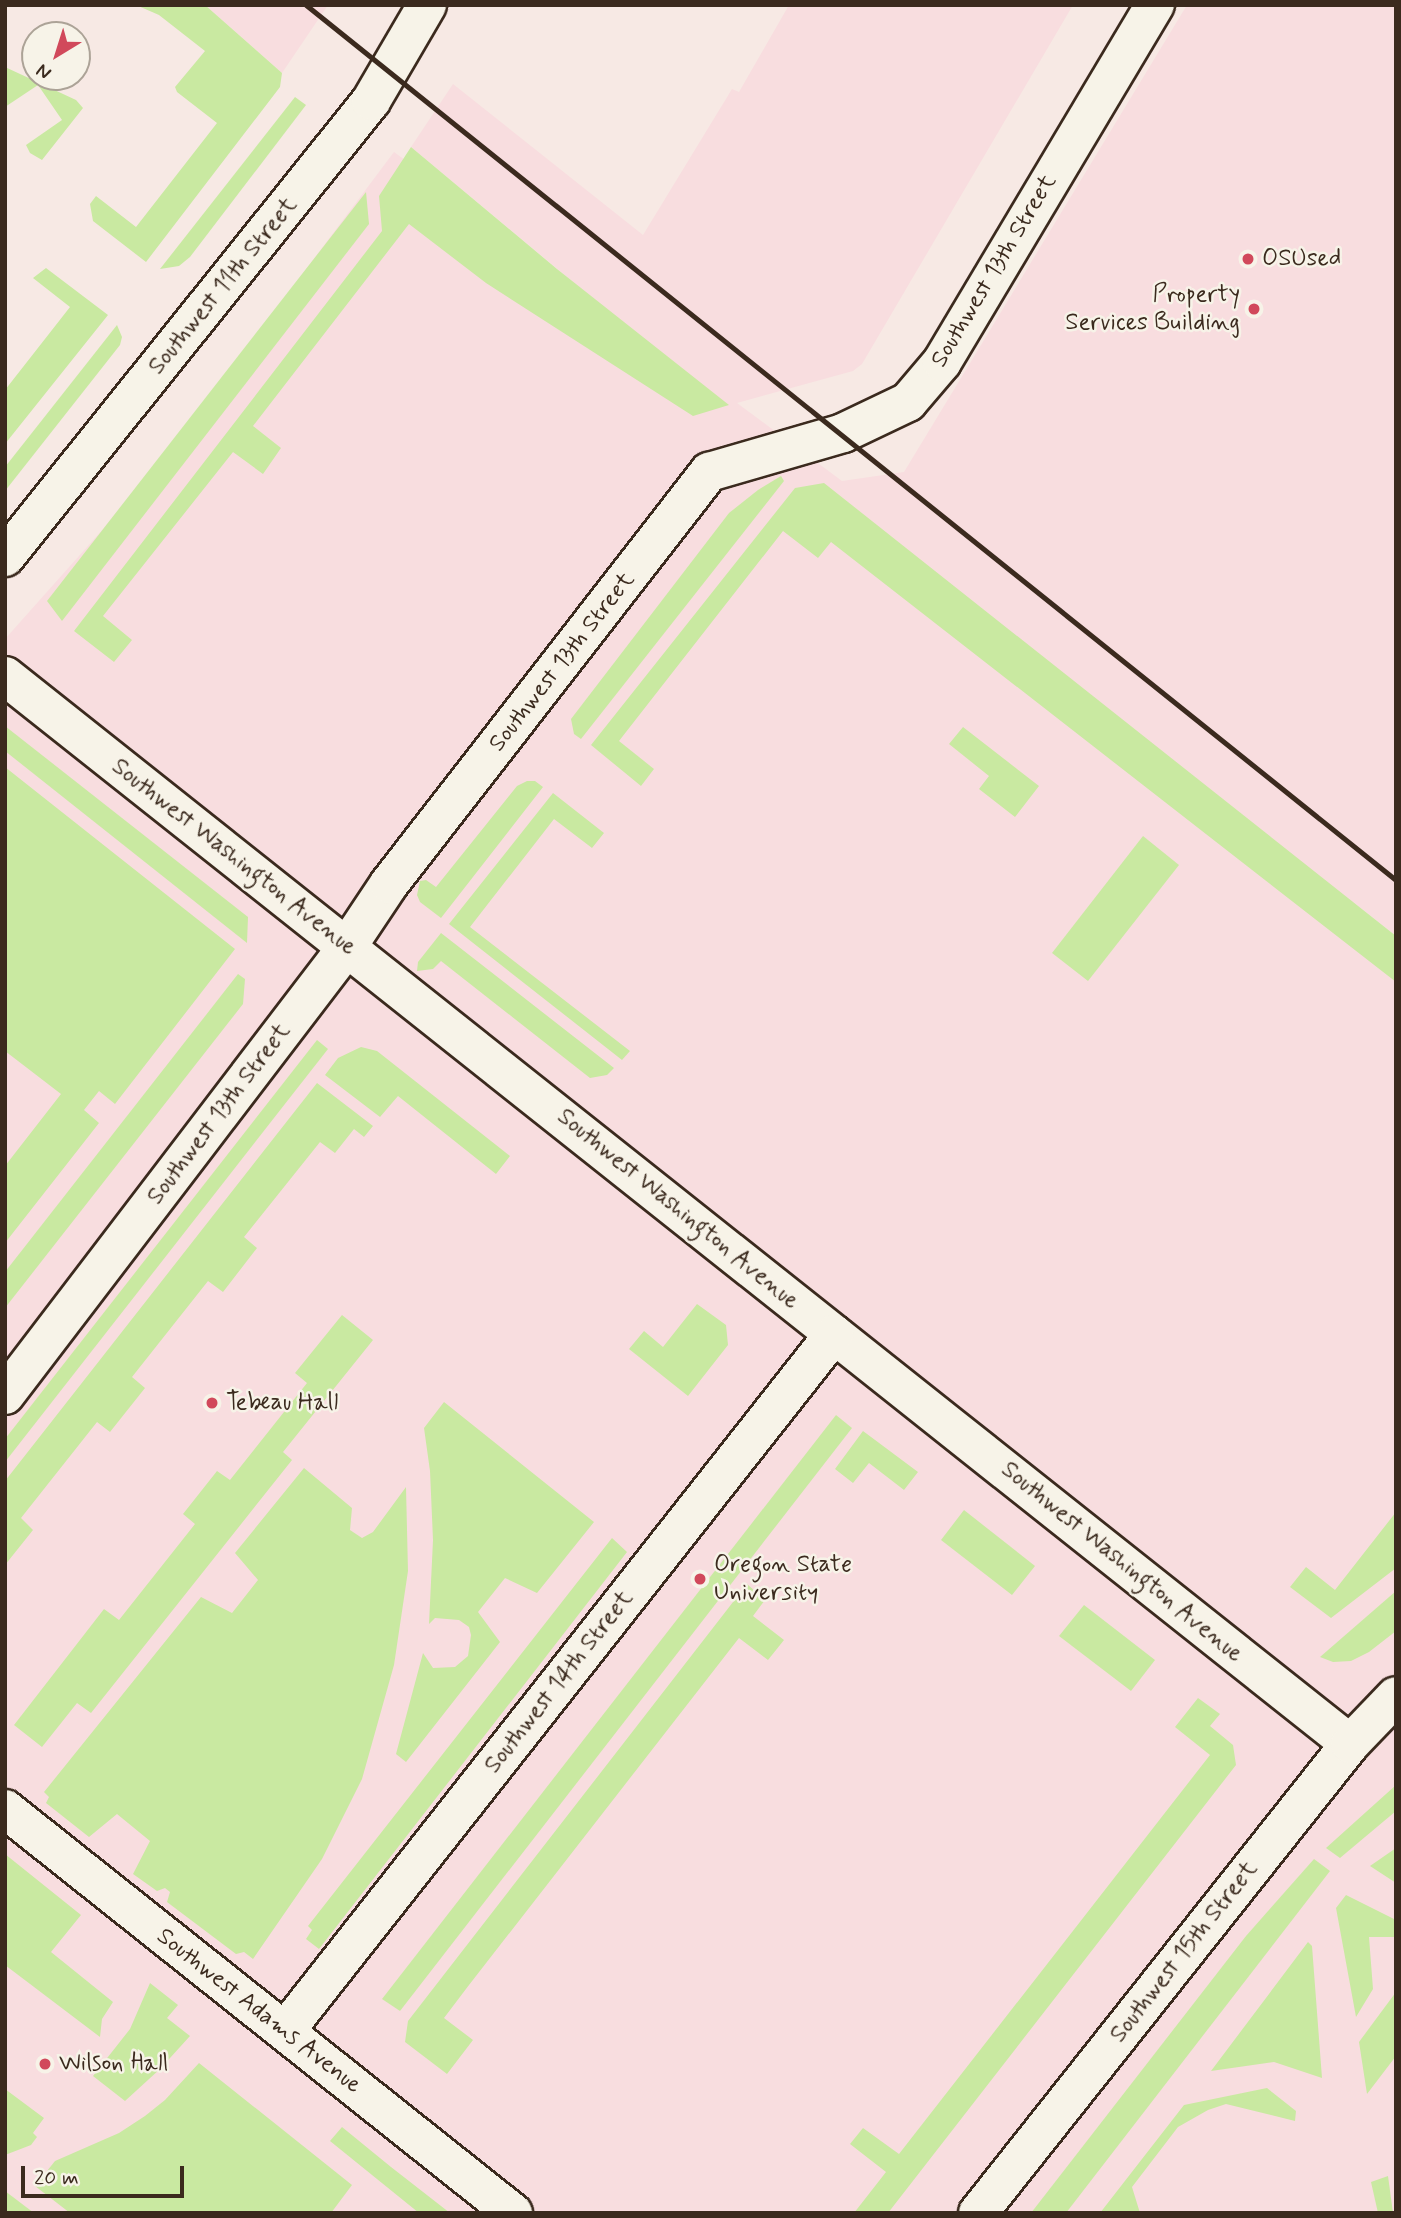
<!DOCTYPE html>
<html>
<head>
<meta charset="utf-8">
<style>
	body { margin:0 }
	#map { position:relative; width:1401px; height:2218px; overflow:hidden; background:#f7e9e4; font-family:Mynerve,sans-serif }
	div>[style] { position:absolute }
	.built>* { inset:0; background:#f8dddf }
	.green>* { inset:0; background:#c9e9a1 }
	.roads { filter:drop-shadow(2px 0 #3b2a1e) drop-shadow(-2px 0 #3b2a1e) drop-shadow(0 2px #3b2a1e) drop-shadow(0 -2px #3b2a1e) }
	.street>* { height:38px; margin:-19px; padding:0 19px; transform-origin:19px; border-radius:19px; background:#f7f3e8 }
	.secondary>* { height:38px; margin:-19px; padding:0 19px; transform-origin:19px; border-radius:19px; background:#f7f3e8 }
	.rail>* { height:5px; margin:-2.5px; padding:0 2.5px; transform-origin:2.5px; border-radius:2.5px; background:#3b2a1e }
	.dots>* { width:19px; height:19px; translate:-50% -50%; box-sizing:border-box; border:4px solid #f7f3e8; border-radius:50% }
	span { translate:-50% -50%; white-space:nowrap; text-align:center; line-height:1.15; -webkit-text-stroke:5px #f7f3e8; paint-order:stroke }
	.poi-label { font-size:24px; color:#3b2a1e }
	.left { translate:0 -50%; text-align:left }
	.right { translate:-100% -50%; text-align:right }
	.street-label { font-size:24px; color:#3b2a1e }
	.frame { position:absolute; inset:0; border:7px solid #3b2a1e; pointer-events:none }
	.north { position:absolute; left:21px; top:21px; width:70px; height:70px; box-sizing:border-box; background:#f7f3e8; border:2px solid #aca397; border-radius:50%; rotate:218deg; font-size:19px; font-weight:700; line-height:28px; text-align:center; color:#3b2a1e }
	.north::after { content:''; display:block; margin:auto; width:24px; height:32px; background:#d1495b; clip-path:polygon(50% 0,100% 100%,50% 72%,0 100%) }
	.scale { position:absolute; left:21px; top:2166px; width:163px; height:32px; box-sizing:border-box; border:4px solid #3b2a1e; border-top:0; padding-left:9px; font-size:21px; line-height:24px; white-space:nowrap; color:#3b2a1e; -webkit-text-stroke:5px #f7f3e8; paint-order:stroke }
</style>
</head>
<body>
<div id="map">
	<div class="built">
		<div style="clip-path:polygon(205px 5px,328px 5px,282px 73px)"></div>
		<div style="clip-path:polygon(789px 5px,1073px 5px,862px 364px,853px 371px,737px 403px,842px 481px,904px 472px,1187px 5px,1396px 5px,1396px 936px,1352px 901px,1396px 945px,1396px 2213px,5px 2213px,5px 639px,103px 529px,234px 365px,394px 152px,579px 287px,411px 147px,453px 84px,643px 235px,732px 89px,739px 92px)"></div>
	</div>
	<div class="green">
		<div style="clip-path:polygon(136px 5px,205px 5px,282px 73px,280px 87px,146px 262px,93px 221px,90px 204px,96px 196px,136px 227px,217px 123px,177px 92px,175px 87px,205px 51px,159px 15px)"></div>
		<div style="clip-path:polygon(5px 67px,76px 100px,83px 108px,42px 160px,30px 153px,26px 145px,62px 120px,38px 85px,5px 107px)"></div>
		<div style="clip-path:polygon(295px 97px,306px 105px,190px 257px,179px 266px,160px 269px)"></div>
		<div style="clip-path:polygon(411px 147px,557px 269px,729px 405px,693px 416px,486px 283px,409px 224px,253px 426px,281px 448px,263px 474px,233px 452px,103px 616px,132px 640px,114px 662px,74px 631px,382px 231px,379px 196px)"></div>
		<div style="clip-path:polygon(366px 192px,369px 224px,62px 621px,47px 601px)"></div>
		<div style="clip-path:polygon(46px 268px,108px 315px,5px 444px,5px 390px,70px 307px,33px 278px)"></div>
		<div style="clip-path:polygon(117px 325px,122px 337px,120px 345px,5px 491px,5px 467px)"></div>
		<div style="clip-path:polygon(781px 476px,784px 481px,581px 739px,574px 734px,571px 719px,729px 513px,758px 490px)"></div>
		<div style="clip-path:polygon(824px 483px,1396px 936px,1396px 982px,831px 542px,818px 558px,783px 531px,619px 741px,654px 769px,641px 786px,591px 745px,795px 488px)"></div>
		<div style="clip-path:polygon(5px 726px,248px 917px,247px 943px,5px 751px)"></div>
		<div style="clip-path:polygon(963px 727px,1039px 786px,1015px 817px,979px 789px,989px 776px,949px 744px)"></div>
		<div style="clip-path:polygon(5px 767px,235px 949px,115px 1104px,99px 1091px,84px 1110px,99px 1123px,5px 1243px,5px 1166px,61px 1094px,5px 1051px)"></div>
		<div style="clip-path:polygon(527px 781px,535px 781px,543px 787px,441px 918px,420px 902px,417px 895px,420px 881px,426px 880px,436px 887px,517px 786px)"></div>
		<div style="clip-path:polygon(553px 793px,604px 833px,592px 848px,554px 819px,470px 927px,630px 1051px,622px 1060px,449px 924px)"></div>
		<div style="clip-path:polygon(1143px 836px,1179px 865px,1088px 981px,1052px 953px)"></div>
		<div style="clip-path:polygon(441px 933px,614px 1068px,607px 1075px,590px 1078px,441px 961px,433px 969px,417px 971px,418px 962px)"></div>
		<div style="clip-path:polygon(238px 974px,245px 979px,243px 1004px,5px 1308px,5px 1272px)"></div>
		<div style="clip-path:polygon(317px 1040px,328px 1049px,5px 1462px,5px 1439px)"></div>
		<div style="clip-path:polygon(361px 1047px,377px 1051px,510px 1156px,496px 1174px,398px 1096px,380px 1117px,325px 1075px,338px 1058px)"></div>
		<div style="clip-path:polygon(317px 1083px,373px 1126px,364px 1137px,354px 1129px,335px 1153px,320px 1142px,244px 1237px,257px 1248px,223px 1292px,208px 1281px,132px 1377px,145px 1388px,110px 1432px,97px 1422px,21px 1518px,33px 1530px,5px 1565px,5px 1481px)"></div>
		<div style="clip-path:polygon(697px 1304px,726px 1325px,728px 1345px,688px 1396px,629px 1349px,644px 1331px,663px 1347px)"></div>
		<div style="clip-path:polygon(342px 1315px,373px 1340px,283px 1452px,292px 1460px,91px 1713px,77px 1703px,42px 1747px,14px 1725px,104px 1609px,119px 1620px,195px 1524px,183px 1514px,217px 1471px,230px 1480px,307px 1383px,295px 1373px)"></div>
		<div style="clip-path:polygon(444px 1402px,594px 1522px,537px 1593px,505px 1578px,478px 1612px,500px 1642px,406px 1762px,396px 1754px,423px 1653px,433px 1668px,455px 1667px,468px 1656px,471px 1635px,469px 1627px,459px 1620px,435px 1618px,429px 1624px,433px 1540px,430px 1471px,424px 1428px)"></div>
		<div style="clip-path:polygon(836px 1415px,852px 1428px,400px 2011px,382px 1999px)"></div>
		<div style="clip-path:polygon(863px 1431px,918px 1472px,904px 1490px,869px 1463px,853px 1483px,835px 1469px)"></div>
		<div style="clip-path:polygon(304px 1468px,352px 1508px,350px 1530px,362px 1538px,373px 1532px,406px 1487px,408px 1571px,394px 1665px,362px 1779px,322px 1859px,253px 1959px,244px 1952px,236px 1954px,167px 1902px,170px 1892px,165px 1888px,157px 1891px,133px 1874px,150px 1841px,117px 1814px,89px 1837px,46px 1803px,49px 1797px,44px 1792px,201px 1597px,232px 1613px,258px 1580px,235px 1553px)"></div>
		<div style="clip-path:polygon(964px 1510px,1035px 1566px,1012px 1595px,941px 1540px)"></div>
		<div style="clip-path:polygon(1396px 1512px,1396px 1568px,1331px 1618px,1290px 1587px,1306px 1567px,1335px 1590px)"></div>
		<div style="clip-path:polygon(612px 1538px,627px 1552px,319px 1949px,306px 1939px,312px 1930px,308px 1926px)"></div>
		<div style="clip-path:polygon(747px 1584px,765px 1600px,753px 1616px,784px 1640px,768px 1660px,739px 1638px,469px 1985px,444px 2018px,473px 2040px,447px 2074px,405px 2042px,408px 2021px)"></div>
		<div style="clip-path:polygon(1396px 1591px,1396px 1631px,1369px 1652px,1351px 1661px,1333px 1662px,1320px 1657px)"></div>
		<div style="clip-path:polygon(1084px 1605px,1155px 1660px,1131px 1691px,1059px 1636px)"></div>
		<div style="clip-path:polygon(1198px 1698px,1220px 1714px,1210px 1726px,1233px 1745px,1236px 1765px,888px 2213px,854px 2213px,886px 2172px,850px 2144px,863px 2128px,899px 2154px,1210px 1755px,1175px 1727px)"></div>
		<div style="clip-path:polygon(1396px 1785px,1396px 1811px,1340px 1858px,1326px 1848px)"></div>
		<div style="clip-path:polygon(1396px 1848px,1396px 1883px,1370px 1866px)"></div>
		<div style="clip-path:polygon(5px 1854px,81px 1915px,51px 1952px,113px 2002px,102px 2019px,100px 2037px,5px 1965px)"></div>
		<div style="clip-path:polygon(1314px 1859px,1330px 1871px,1066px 2213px,1031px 2213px,1246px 1936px)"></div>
		<div style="clip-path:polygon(1346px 1895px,1396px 1920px,1396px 1937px,1369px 1937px,1373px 1989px,1356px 2017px,1336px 1908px)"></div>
		<div style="clip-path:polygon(1308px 1942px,1312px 1946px,1322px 2078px,1274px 2062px,1211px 2071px)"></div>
		<div style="clip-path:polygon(150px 1983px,178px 2005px,167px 2018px,190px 2036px,160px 2069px,125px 2101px,93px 2076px,130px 2029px)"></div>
		<div style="clip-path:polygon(1396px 1992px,1396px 2056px,1367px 2094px,1359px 2042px)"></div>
		<div style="clip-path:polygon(199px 2063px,352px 2185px,331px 2213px,70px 2213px,35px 2186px,55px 2161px,119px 2133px,145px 2116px,165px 2100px)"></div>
		<div style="clip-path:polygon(1267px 2088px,1296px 2111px,1295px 2121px,1226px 2104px,1208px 2110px,1178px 2127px,1132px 2187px,1140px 2213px,1100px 2213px,1184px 2105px)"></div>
		<div style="clip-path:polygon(5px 2089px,44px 2118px,33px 2133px,37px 2137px,31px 2145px,5px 2155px)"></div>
		<div style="clip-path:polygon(342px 2127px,391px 2167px,450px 2213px,419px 2213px,330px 2141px)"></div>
		<div style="clip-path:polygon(1388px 2176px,1393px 2213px,1378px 2213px,1371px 2182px)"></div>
		<div style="clip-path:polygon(5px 2191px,34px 2213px,5px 2213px)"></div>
	</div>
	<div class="roads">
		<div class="street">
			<div style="left:5px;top:557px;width:585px;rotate:-51.25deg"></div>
			<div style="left:371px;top:101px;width:111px;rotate:-59.7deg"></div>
			<div style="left:5px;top:676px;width:1717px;rotate:38.45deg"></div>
			<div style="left:5px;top:1395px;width:564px;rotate:-52.64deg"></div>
			<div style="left:347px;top:947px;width:76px;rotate:-56.3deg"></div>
			<div style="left:389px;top:884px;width:522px;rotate:-52.16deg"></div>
			<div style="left:709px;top:472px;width:140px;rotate:-16.2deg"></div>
			<div style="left:843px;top:433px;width:72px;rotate:-25.5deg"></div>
			<div style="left:908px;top:402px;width:52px;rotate:-49.6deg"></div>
			<div style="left:942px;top:362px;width:416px;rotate:-59.2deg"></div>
			<div style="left:5px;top:1809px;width:649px;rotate:38.49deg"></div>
			<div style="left:285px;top:2031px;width:887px;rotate:-51.77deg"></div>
		</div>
		<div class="secondary">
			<div style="left:978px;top:2213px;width:599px;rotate:-51.58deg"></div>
			<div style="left:1350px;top:1744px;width:66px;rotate:-46.2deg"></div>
		</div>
	</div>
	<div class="rail">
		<div style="left:306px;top:5px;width:1398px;rotate:38.76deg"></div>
	</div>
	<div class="dots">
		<div style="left:1248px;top:259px;background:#d1495b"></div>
		<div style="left:1254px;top:309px;background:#d1495b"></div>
		<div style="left:212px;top:1403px;background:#d1495b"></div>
		<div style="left:700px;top:1579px;background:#d1495b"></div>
		<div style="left:45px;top:2064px;background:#d1495b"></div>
	</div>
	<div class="poi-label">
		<span class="left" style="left:1262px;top:259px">OSUsed</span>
		<span class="right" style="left:1240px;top:309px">Property<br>Services Building</span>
		<span class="left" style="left:226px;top:1403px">Tebeau Hall</span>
		<span class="left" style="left:714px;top:1579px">Oregon State<br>University</span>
		<span class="left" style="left:59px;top:2064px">Wilson Hall</span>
	</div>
	<div class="street-label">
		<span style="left:994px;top:271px;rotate:-59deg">Southwest 13th Street</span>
		<span style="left:223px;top:286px;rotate:-51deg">Southwest 11th Street</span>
		<span style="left:562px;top:662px;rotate:-52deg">Southwest 13th Street</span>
		<span style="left:234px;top:857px;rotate:38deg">Southwest Washington Avenue</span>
		<span style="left:219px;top:1114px;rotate:-53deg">Southwest 13th Street</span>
		<span style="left:678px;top:1209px;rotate:39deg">Southwest Washington Avenue</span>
		<span style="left:1122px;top:1562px;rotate:39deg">Southwest Washington Avenue</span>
		<span style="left:559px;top:1682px;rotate:-52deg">Southwest 14th Street</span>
		<span style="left:1184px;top:1952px;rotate:-52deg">Southwest 15th Street</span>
		<span style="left:259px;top:2011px;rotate:38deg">Southwest Adams Avenue</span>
	</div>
	<div class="frame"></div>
	<div class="north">N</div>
	<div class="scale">20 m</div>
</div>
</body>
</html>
